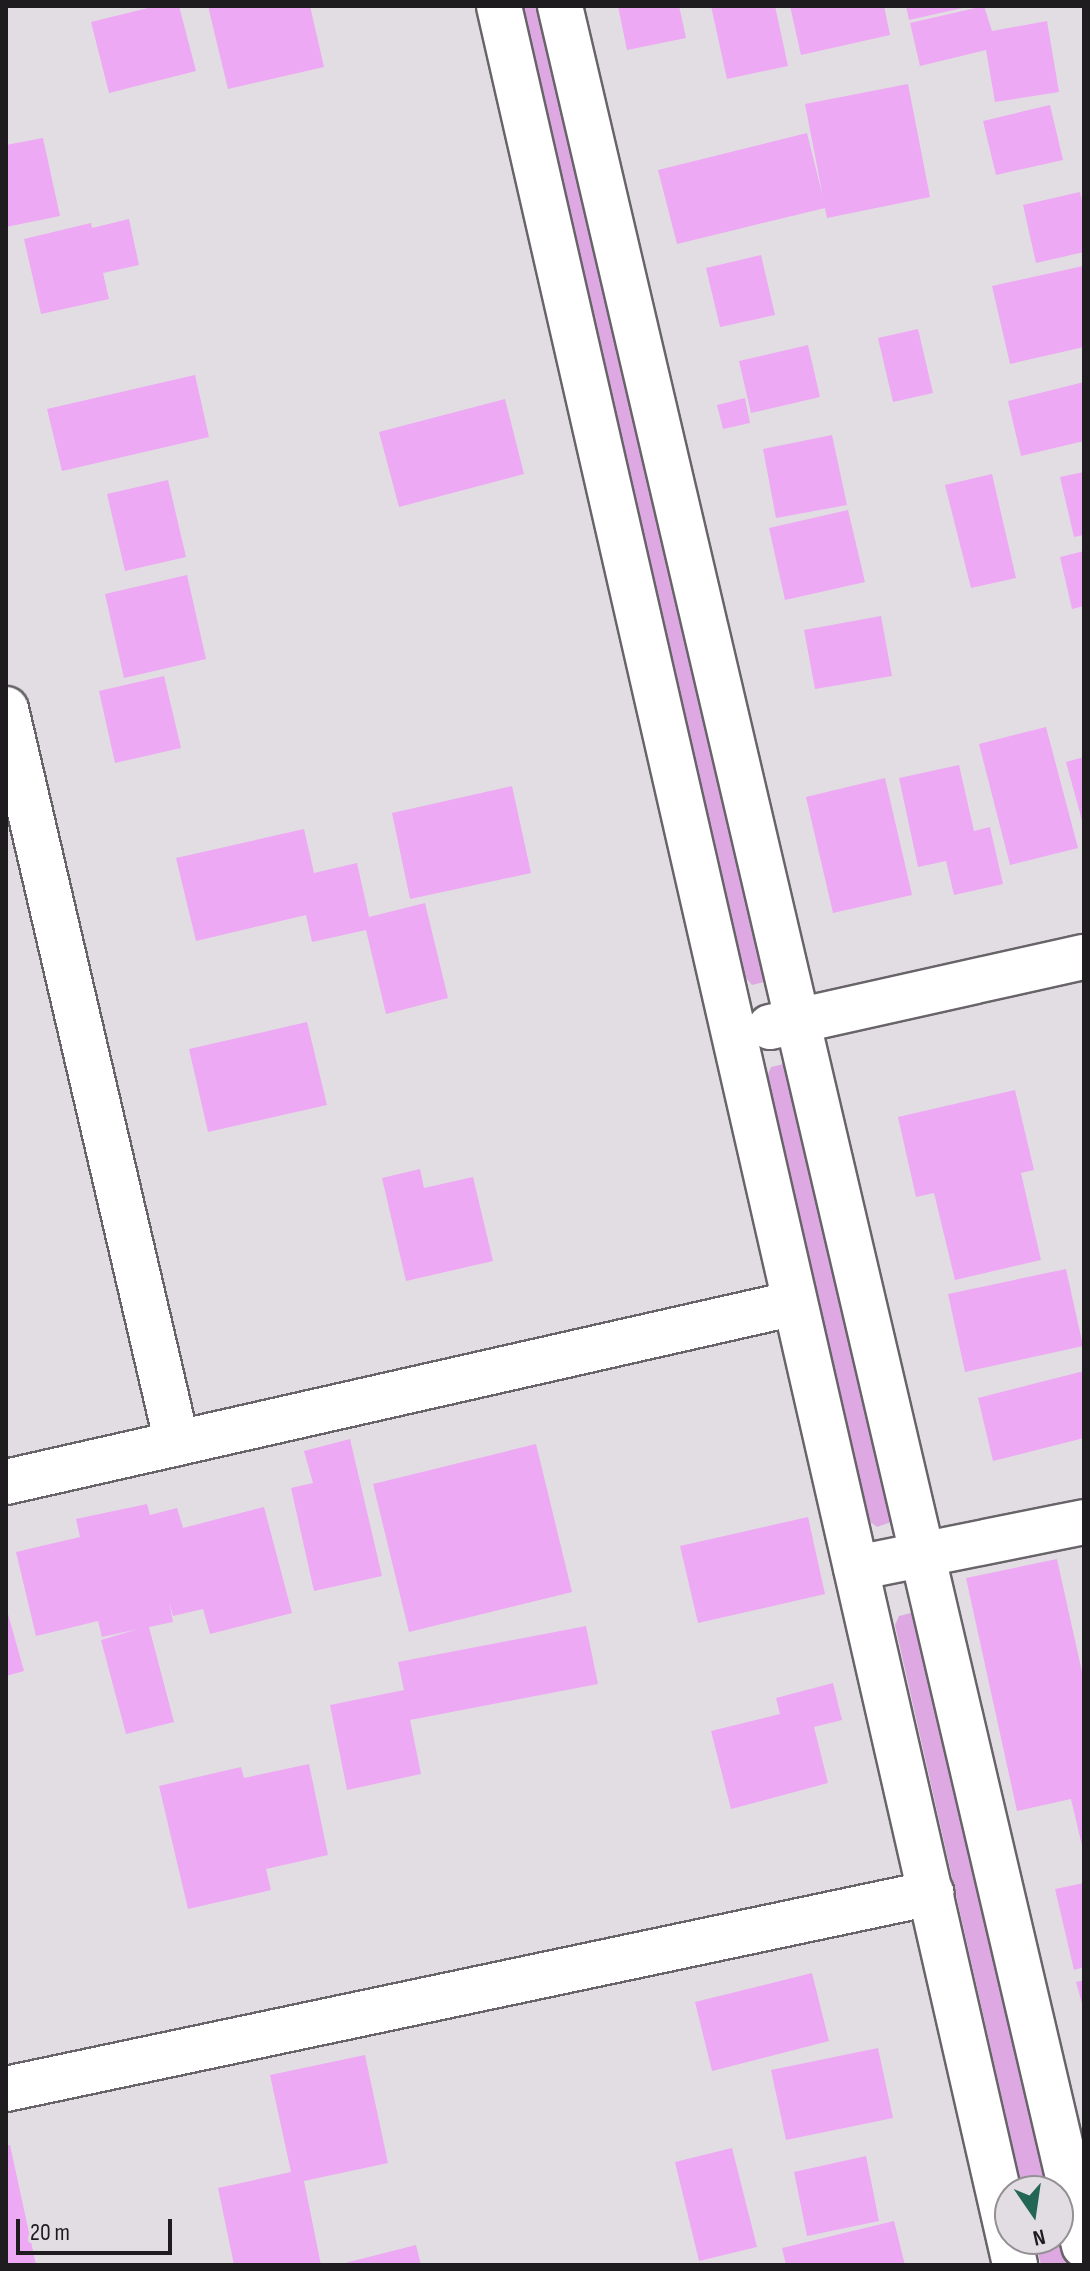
<!DOCTYPE html>
<html>
<head>
<meta charset="utf-8">
<style>
	body { margin:0 }
	#map { position:relative; width:1090px; height:2271px; overflow:hidden; background:#e2dde3; font-family:"Sofia Sans Condensed",sans-serif }
	div>[style] { position:absolute }
	.green>* { inset:0; background:#dea8e3 }
	.building>* { inset:0; background:#eda9f3 }
	.roads { filter:drop-shadow(2px 0 #686469) drop-shadow(-2px 0 #686469) drop-shadow(0 2px #686469) drop-shadow(0 -2px #686469) }
	.minor>* { height:44px; margin:-22px; padding:0 22px; transform-origin:22px; border-radius:22px; background:#fff }
	span { translate:-50% -50%; white-space:nowrap; text-align:center; line-height:1.15; -webkit-text-stroke:6px #e2dde3; paint-order:stroke }
	.frame { position:absolute; inset:0; border:8px solid #1e1c1e; pointer-events:none }
	.north { position:absolute; left:994px; top:2175px; width:80px; height:80px; box-sizing:border-box; background:#e2dde3; border:2px solid #949094; border-radius:50%; rotate:167deg; font-size:22px; font-weight:700; line-height:32px; text-align:center; color:#1e1c1e }
	.north::after { content:''; display:block; margin:auto; width:28px; height:36px; background:#236655; clip-path:polygon(50% 0,100% 100%,50% 72%,0 100%) }
	.scale { position:absolute; left:16px; top:2219px; width:156px; height:36px; box-sizing:border-box; border:4px solid #1e1c1e; border-top:0; padding-left:10px; font-size:24px; line-height:28px; white-space:nowrap; color:#1e1c1e; -webkit-text-stroke:6px #e2dde3; paint-order:stroke }
</style>
</head>
<body>
<div id="map">
	<div class="green">
		<div style="clip-path:polygon(518px 6px,546px 6px,768px 977px,764px 982px,752px 985px,743px 975px)"></div>
		<div style="clip-path:polygon(784px 1064px,790px 1066px,894px 1521px,877px 1527px,869px 1521px,767px 1077px,771px 1067px)"></div>
		<div style="clip-path:polygon(911px 1613px,917px 1614px,1053px 2191px,1023px 2191px,895px 1625px,899px 1616px)"></div>
		<div style="clip-path:polygon(1058px 2212px,1069px 2265px,1041px 2265px,1035px 2239px,1058px 2239px)"></div>
	</div>
	<div class="building">
		<div style="clip-path:polygon(156px 6px,179px 6px,196px 71px,109px 93px,91px 22px)"></div>
		<div style="clip-path:polygon(208px 6px,310px 6px,324px 67px,228px 89px)"></div>
		<div style="clip-path:polygon(618px 6px,679px 6px,686px 38px,627px 50px)"></div>
		<div style="clip-path:polygon(711px 6px,775px 6px,788px 66px,727px 79px)"></div>
		<div style="clip-path:polygon(790px 6px,884px 6px,890px 35px,801px 55px)"></div>
		<div style="clip-path:polygon(906px 6px,967px 6px,967px 7px,909px 20px)"></div>
		<div style="clip-path:polygon(984px 6px,992px 31px,1047px 21px,1059px 92px,995px 102px,986px 50px,920px 66px,910px 23px)"></div>
		<div style="clip-path:polygon(908px 84px,930px 197px,827px 218px,825px 208px,677px 244px,658px 170px,807px 133px,823px 197px,805px 104px)"></div>
		<div style="clip-path:polygon(1050px 105px,1063px 160px,996px 175px,983px 121px)"></div>
		<div style="clip-path:polygon(43px 138px,60px 216px,6px 227px,6px 145px)"></div>
		<div style="clip-path:polygon(1080px 192px,1084px 210px,1084px 252px,1036px 263px,1023px 205px)"></div>
		<div style="clip-path:polygon(129px 219px,139px 265px,103px 273px,109px 299px,41px 314px,24px 239px,91px 223px,92px 228px)"></div>
		<div style="clip-path:polygon(761px 255px,775px 315px,720px 327px,706px 268px)"></div>
		<div style="clip-path:polygon(1083px 266px,1084px 347px,1010px 364px,992px 286px)"></div>
		<div style="clip-path:polygon(918px 329px,933px 393px,893px 402px,878px 338px)"></div>
		<div style="clip-path:polygon(808px 345px,820px 397px,751px 413px,739px 361px)"></div>
		<div style="clip-path:polygon(195px 375px,209px 437px,62px 471px,47px 409px)"></div>
		<div style="clip-path:polygon(1084px 382px,1084px 441px,1021px 456px,1008px 401px)"></div>
		<div style="clip-path:polygon(745px 398px,750px 423px,723px 429px,717px 405px)"></div>
		<div style="clip-path:polygon(505px 399px,524px 474px,399px 507px,379px 432px)"></div>
		<div style="clip-path:polygon(832px 435px,847px 505px,776px 518px,763px 449px)"></div>
		<div style="clip-path:polygon(1084px 472px,1084px 535px,1074px 537px,1060px 477px)"></div>
		<div style="clip-path:polygon(992px 474px,1016px 578px,971px 588px,945px 485px)"></div>
		<div style="clip-path:polygon(168px 480px,186px 557px,125px 571px,107px 494px)"></div>
		<div style="clip-path:polygon(848px 510px,865px 582px,785px 600px,769px 528px)"></div>
		<div style="clip-path:polygon(1084px 551px,1084px 606px,1072px 609px,1060px 557px)"></div>
		<div style="clip-path:polygon(187px 575px,206px 659px,124px 678px,105px 594px)"></div>
		<div style="clip-path:polygon(881px 616px,892px 676px,815px 689px,804px 630px)"></div>
		<div style="clip-path:polygon(164px 676px,181px 748px,115px 763px,99px 691px)"></div>
		<div style="clip-path:polygon(1046px 727px,1078px 848px,1010px 865px,979px 744px)"></div>
		<div style="clip-path:polygon(1084px 757px,1084px 824px,1083px 824px,1066px 762px)"></div>
		<div style="clip-path:polygon(959px 765px,974px 831px,990px 827px,1003px 884px,954px 895px,946px 861px,918px 867px,899px 778px)"></div>
		<div style="clip-path:polygon(885px 778px,912px 895px,833px 913px,806px 797px)"></div>
		<div style="clip-path:polygon(512px 786px,531px 873px,410px 899px,392px 813px)"></div>
		<div style="clip-path:polygon(304px 829px,314px 873px,357px 863px,369px 917px,425px 903px,448px 998px,386px 1014px,366px 930px,312px 942px,306px 915px,196px 941px,176px 858px)"></div>
		<div style="clip-path:polygon(307px 1022px,327px 1105px,208px 1132px,189px 1049px)"></div>
		<div style="clip-path:polygon(1015px 1090px,1034px 1170px,1021px 1173px,1041px 1260px,955px 1280px,934px 1193px,916px 1197px,898px 1117px)"></div>
		<div style="clip-path:polygon(420px 1169px,424px 1188px,473px 1177px,493px 1261px,406px 1281px,382px 1178px)"></div>
		<div style="clip-path:polygon(1066px 1269px,1083px 1346px,965px 1372px,948px 1294px)"></div>
		<div style="clip-path:polygon(1084px 1371px,1084px 1438px,993px 1461px,978px 1398px)"></div>
		<div style="clip-path:polygon(350px 1439px,382px 1576px,314px 1591px,291px 1488px,313px 1483px,304px 1451px)"></div>
		<div style="clip-path:polygon(536px 1444px,572px 1592px,409px 1632px,373px 1484px)"></div>
		<div style="clip-path:polygon(147px 1504px,150px 1515px,177px 1508px,183px 1528px,264px 1507px,292px 1613px,210px 1634px,203px 1609px,173px 1616px,169px 1601px,173px 1622px,149px 1627px,174px 1722px,126px 1734px,101px 1640px,138px 1629px,102px 1637px,98px 1621px,36px 1636px,16px 1552px,80px 1537px,76px 1519px)"></div>
		<div style="clip-path:polygon(808px 1517px,825px 1594px,698px 1623px,680px 1546px)"></div>
		<div style="clip-path:polygon(1057px 1559px,1084px 1681px,1083px 1850px,1071px 1799px,1017px 1811px,966px 1578px)"></div>
		<div style="clip-path:polygon(6px 1607px,24px 1671px,6px 1676px)"></div>
		<div style="clip-path:polygon(586px 1626px,598px 1684px,410px 1720px,421px 1774px,347px 1790px,330px 1705px,404px 1690px,398px 1662px)"></div>
		<div style="clip-path:polygon(833px 1683px,842px 1720px,814px 1727px,828px 1783px,731px 1809px,711px 1731px,780px 1714px,776px 1698px)"></div>
		<div style="clip-path:polygon(309px 1764px,328px 1855px,266px 1869px,271px 1890px,188px 1909px,159px 1786px,241px 1767px,244px 1778px)"></div>
		<div style="clip-path:polygon(1084px 1883px,1084px 1967px,1074px 1970px,1055px 1889px)"></div>
		<div style="clip-path:polygon(812px 1973px,829px 2041px,712px 2071px,695px 2002px)"></div>
		<div style="clip-path:polygon(1084px 1980px,1084px 2007px,1083px 2007px,1076px 1982px)"></div>
		<div style="clip-path:polygon(878px 2048px,893px 2118px,786px 2140px,771px 2070px)"></div>
		<div style="clip-path:polygon(365px 2055px,388px 2163px,304px 2181px,321px 2265px,234px 2265px,218px 2188px,291px 2172px,270px 2075px)"></div>
		<div style="clip-path:polygon(10px 2145px,36px 2265px,6px 2265px,6px 2146px)"></div>
		<div style="clip-path:polygon(732px 2148px,757px 2247px,699px 2261px,675px 2162px)"></div>
		<div style="clip-path:polygon(866px 2156px,879px 2221px,807px 2236px,794px 2172px)"></div>
		<div style="clip-path:polygon(894px 2221px,905px 2265px,786px 2265px,782px 2248px)"></div>
		<div style="clip-path:polygon(416px 2245px,421px 2265px,341px 2265px,341px 2264px)"></div>
	</div>
	<div class="roads">
		<div class="minor">
			<div style="left:499px;top:6px;width:2317px;rotate:77.13deg"></div>
			<div style="left:560px;top:6px;width:2300px;rotate:76.83deg"></div>
			<div style="left:6px;top:709px;width:754px;rotate:76.89deg"></div>
			<div style="left:770px;top:1027px;width:322px;rotate:-12.6deg"></div>
			<div style="left:6px;top:1482px;width:809px;rotate:-12.78deg"></div>
			<div style="left:856px;top:1568px;width:233px;rotate:-11.4deg"></div>
			<div style="left:6px;top:2089px;width:946px;rotate:-11.96deg"></div>
		</div>
	</div>
	<div class="frame"></div>
	<div class="north">N</div>
	<div class="scale">20 m</div>
</div>
</body>
</html>
